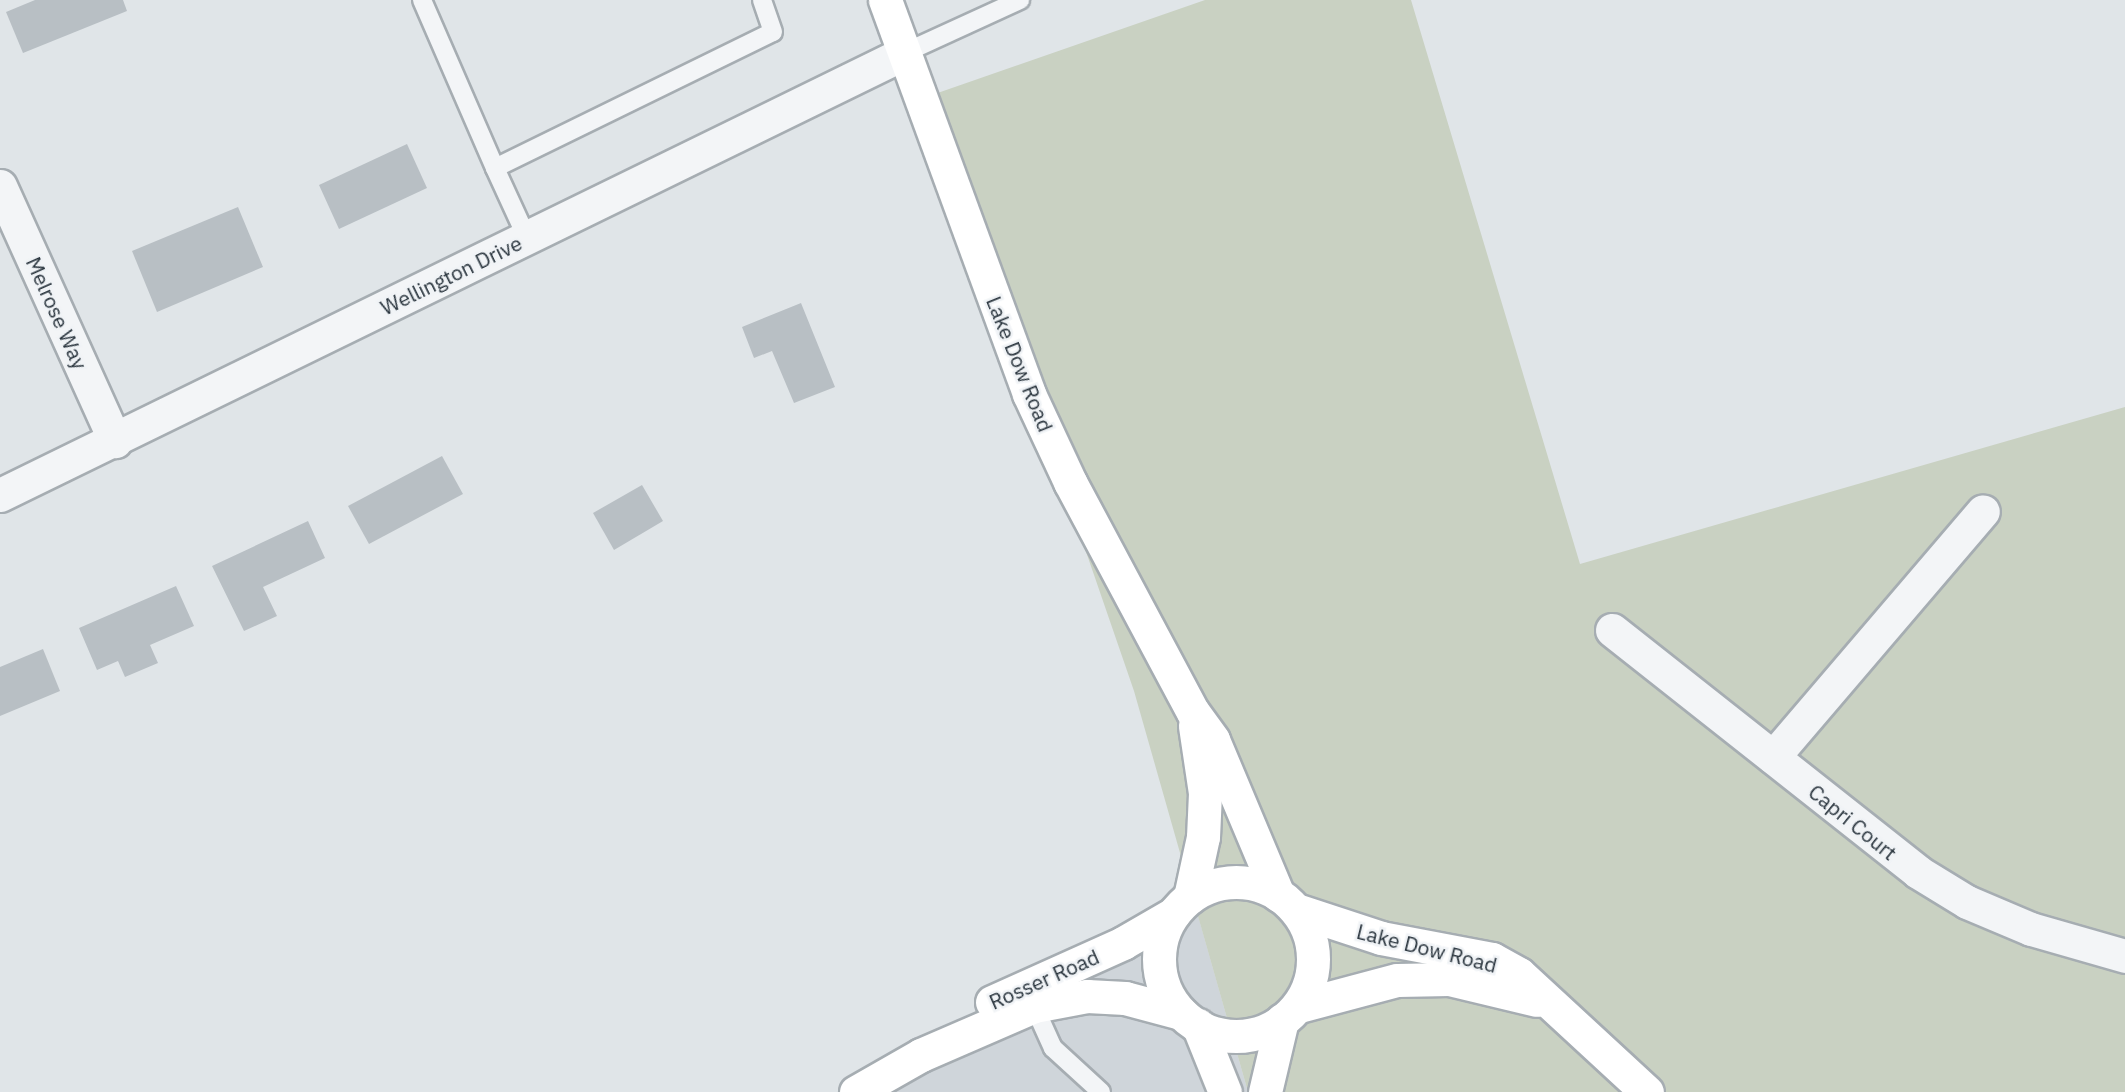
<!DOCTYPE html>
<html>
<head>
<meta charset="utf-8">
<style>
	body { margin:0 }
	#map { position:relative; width:2125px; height:1092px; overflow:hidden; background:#e0e5e8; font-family:"IBM Plex Sans",sans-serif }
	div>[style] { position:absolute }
	.built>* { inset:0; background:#cfd5da }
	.green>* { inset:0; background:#c9d1c2 }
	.building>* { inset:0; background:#b8bfc4 }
	.roads { filter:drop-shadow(2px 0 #a6adb2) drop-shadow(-2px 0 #a6adb2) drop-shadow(0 2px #a6adb2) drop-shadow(0 -2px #a6adb2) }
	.lane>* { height:18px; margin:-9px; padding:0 9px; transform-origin:9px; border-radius:9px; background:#f3f5f7 }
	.street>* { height:33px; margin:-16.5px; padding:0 16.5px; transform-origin:16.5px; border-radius:16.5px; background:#f3f5f7 }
	.secondary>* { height:33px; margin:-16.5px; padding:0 16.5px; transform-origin:16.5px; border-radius:16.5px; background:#fff }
	.secondary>.ring { margin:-16.5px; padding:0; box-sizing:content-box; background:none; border:33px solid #fff; border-radius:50% }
	span { translate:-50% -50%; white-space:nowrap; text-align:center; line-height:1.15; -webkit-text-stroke:5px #f0f3f6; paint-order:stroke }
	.street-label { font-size:21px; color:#2a353e }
</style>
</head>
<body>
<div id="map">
	<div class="built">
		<div style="clip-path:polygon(1193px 898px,1248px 1092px,837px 1092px)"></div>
	</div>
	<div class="green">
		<div style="clip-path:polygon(1205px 0,1411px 0,1580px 564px,2125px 407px,2125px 1092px,1248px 1092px,1134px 691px,929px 96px)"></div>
	</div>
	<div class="building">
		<div style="clip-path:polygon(35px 0,123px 0,127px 11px,23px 53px,6px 12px)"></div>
		<div style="clip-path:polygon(407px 144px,427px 188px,339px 229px,319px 185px)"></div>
		<div style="clip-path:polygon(238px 207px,263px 267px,157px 312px,132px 251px)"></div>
		<div style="clip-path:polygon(801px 303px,835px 387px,794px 403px,772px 351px,754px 358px,742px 327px)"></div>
		<div style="clip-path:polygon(442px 456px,463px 494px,369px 544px,348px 506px)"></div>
		<div style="clip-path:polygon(642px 485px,663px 521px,614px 550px,593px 513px)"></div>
		<div style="clip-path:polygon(308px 521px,325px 558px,263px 587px,277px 616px,244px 631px,212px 566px)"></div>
		<div style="clip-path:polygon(176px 586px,194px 626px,150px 645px,158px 663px,125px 677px,118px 661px,97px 670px,79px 628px)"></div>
		<div style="clip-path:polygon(43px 649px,60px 691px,0 716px,0 667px)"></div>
	</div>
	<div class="roads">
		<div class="lane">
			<div style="left:422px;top:0;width:183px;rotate:66.5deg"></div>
			<div style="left:902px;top:54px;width:130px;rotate:-24.6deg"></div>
			<div style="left:527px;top:238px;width:77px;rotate:-114.6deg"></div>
			<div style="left:495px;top:168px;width:309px;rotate:-26.1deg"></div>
			<div style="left:773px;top:32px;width:34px;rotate:-109deg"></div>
			<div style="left:1034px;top:1006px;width:46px;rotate:65.7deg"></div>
			<div style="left:1053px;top:1048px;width:65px;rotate:42.5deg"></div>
		</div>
		<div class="street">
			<div style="left:0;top:186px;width:280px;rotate:65.7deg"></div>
			<div style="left:0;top:495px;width:1004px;rotate:-26.05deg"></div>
			<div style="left:1612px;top:630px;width:390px;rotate:38.3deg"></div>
			<div style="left:1918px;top:872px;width:57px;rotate:31.5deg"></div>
			<div style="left:1967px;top:902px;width:69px;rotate:22.9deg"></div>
			<div style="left:2031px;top:929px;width:98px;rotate:16deg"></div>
			<div style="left:1773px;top:757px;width:323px;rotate:-49.5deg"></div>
		</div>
		<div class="secondary">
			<div style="left:885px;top:0;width:419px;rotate:69.9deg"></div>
			<div style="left:1029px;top:394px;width:97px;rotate:65deg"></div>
			<div style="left:1070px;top:482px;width:261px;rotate:61.9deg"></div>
			<div style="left:1193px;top:712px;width:34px;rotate:54deg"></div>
			<div style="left:1213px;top:740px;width:168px;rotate:67.2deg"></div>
			<div class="ring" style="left:1159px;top:882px;width:121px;height:121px"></div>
			<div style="left:1190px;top:897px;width:61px;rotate:-77.8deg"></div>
			<div style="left:1203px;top:837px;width:44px;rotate:-87.4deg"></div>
			<div style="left:1205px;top:793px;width:68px;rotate:-98.5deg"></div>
			<div style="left:1296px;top:910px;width:89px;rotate:18.2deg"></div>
			<div style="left:1381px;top:938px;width:113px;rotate:10.7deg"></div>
			<div style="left:1492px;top:959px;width:31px;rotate:29deg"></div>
			<div style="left:1519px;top:974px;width:174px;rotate:42.7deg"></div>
			<div style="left:992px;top:1002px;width:144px;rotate:-24.2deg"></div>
			<div style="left:1123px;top:943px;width:58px;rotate:-30.1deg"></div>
			<div style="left:1299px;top:1006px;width:101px;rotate:-14.9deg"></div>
			<div style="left:1397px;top:980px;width:52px;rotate:-1.1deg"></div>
			<div style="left:1449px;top:979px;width:90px;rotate:13.4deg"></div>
			<div style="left:1198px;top:1025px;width:72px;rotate:68.1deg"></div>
			<div style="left:856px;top:1092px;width:75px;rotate:-29.6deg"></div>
			<div style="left:921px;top:1055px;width:123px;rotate:-23.4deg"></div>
			<div style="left:1034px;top:1006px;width:54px;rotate:-10.7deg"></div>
			<div style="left:1087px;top:996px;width:38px;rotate:3deg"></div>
			<div style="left:1125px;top:998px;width:58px;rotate:15deg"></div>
			<div style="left:1265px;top:1092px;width:74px;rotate:-76.7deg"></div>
		</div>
	</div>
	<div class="street-label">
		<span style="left:451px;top:275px;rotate:-26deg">Wellington Drive</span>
		<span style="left:57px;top:313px;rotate:66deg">Melrose Way</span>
		<span style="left:1020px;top:364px;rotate:68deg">Lake Dow Road</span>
		<span style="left:1853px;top:822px;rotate:39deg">Capri Court</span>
		<span style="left:1427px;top:948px;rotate:14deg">Lake Dow Road</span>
		<span style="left:1044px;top:979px;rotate:-24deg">Rosser Road</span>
	</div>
</div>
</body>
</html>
